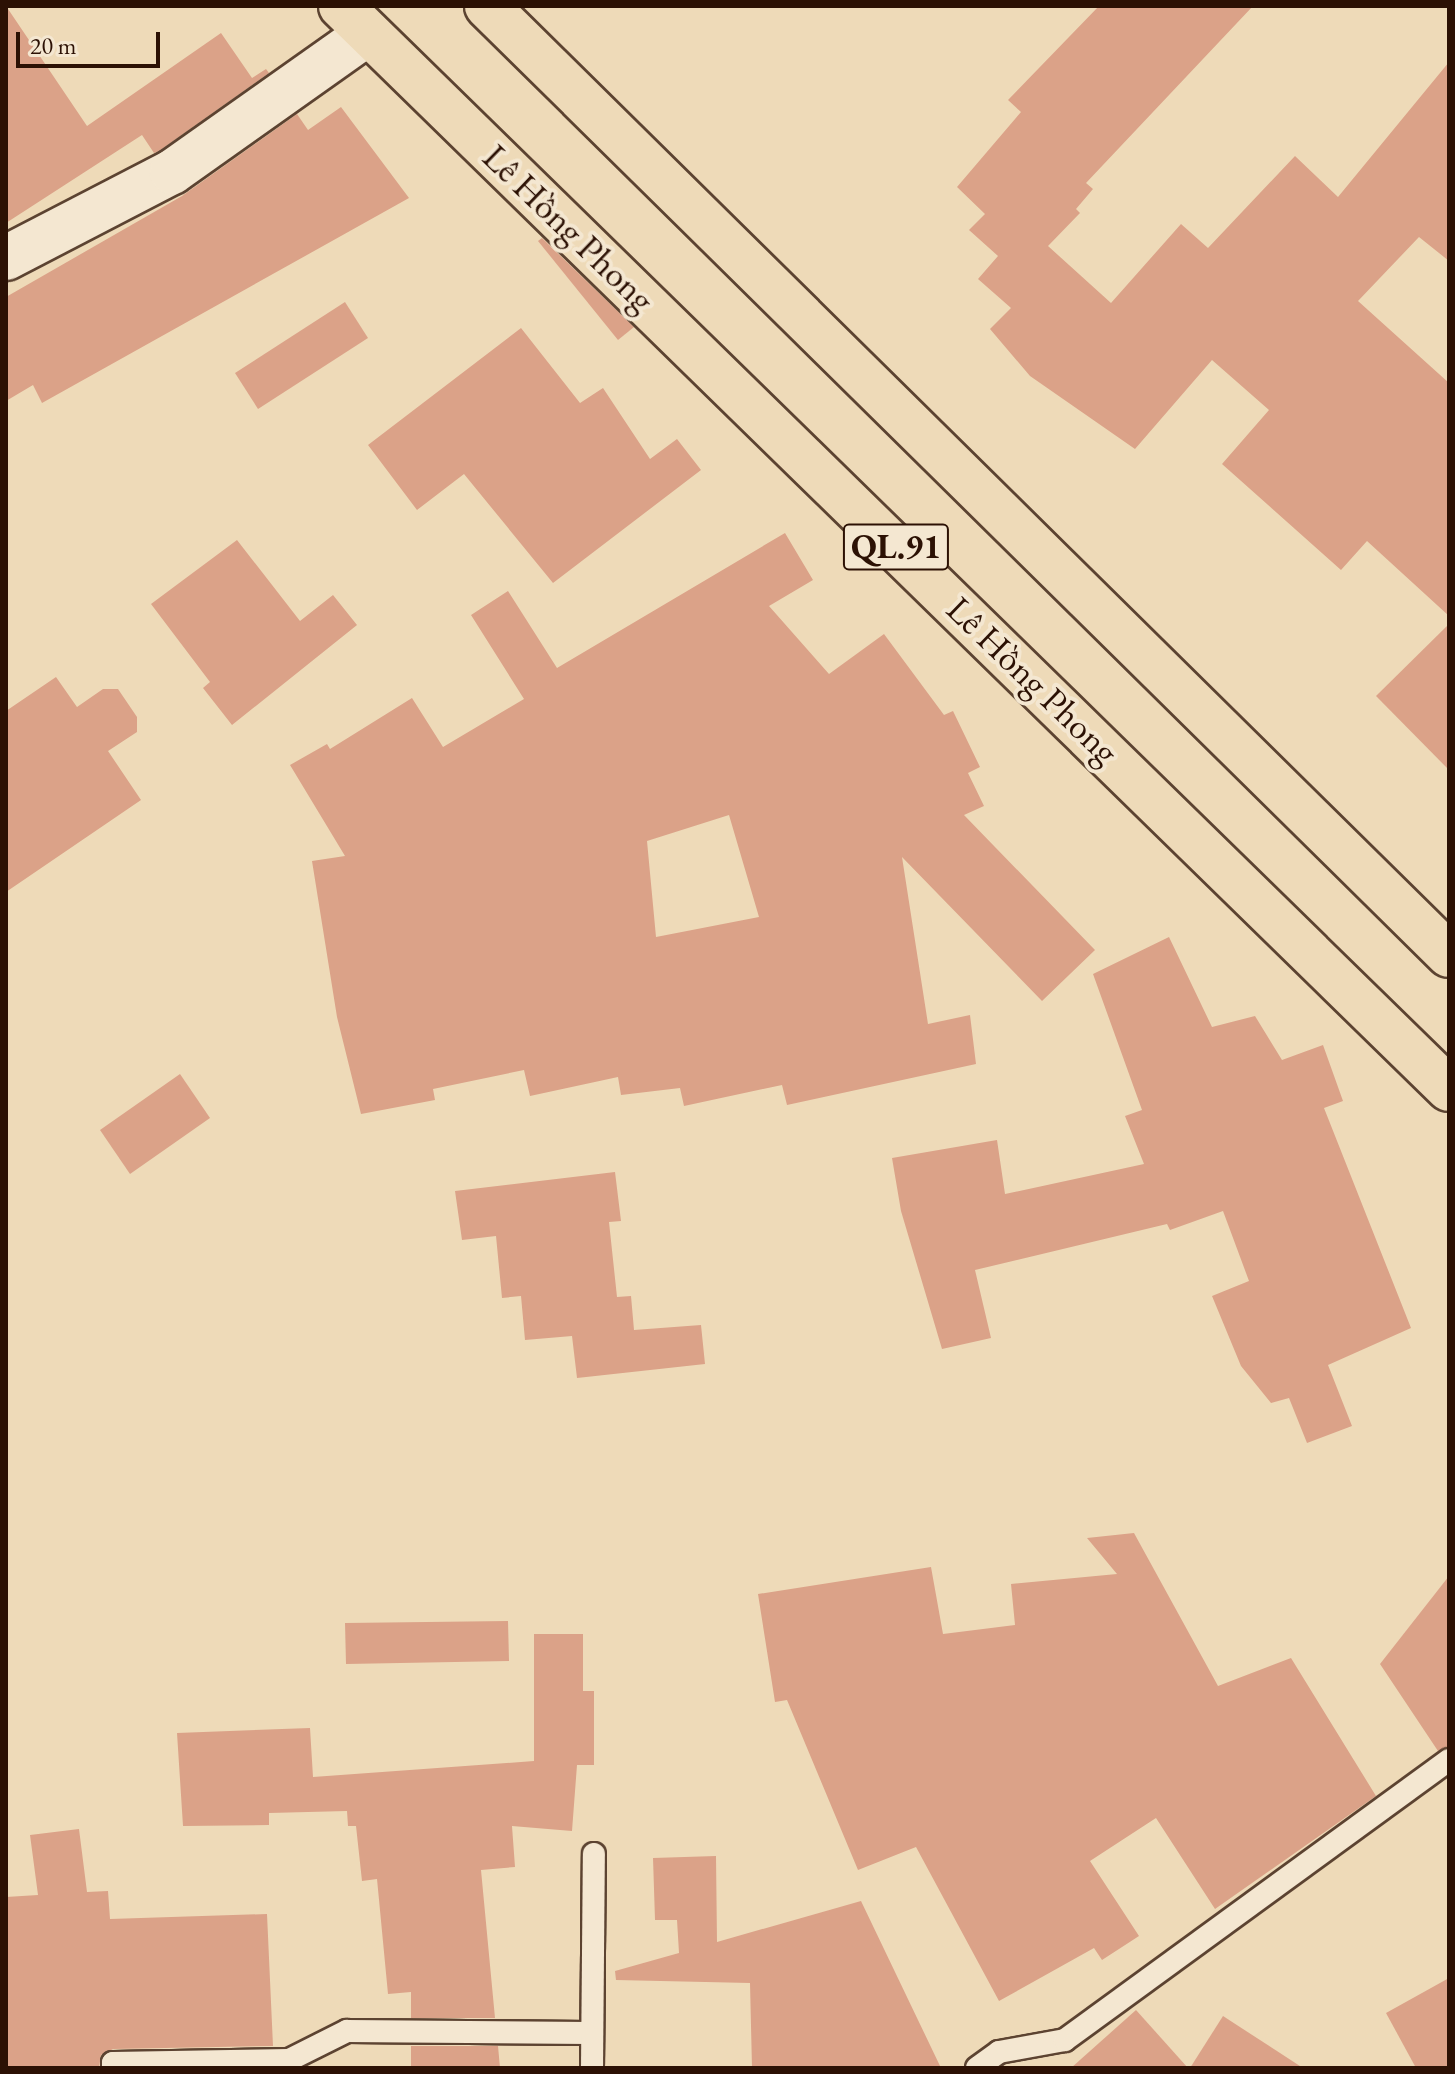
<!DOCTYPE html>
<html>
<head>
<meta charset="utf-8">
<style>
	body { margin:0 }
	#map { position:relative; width:1455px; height:2074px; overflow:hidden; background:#eedab8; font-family:"EB Garamond",serif }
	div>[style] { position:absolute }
	.building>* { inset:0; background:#dba288 }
	.roads { filter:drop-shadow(2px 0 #5c4331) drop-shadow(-2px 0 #5c4331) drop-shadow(0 2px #5c4331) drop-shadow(0 -2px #5c4331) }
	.service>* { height:22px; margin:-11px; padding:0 11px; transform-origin:11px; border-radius:11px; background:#f4e7d1 }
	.minor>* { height:44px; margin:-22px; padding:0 22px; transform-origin:22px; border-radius:22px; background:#f4e7d1 }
	.trunk>* { height:44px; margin:-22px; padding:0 22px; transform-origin:22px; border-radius:22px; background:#eedab8 }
	span { translate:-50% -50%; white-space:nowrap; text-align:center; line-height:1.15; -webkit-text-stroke:8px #f4e7d1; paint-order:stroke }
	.shield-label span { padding:2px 6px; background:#f4e7d1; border:2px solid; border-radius:6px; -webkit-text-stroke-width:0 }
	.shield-label { font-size:34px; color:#2c1104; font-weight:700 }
	.street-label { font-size:36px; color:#2c1104 }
	.frame { position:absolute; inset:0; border:8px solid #2c1104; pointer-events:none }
	.scale { position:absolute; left:16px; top:32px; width:144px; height:36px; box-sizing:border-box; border:4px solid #2c1104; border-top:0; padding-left:10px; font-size:24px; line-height:28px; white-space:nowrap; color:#2c1104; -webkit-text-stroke:6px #f4e7d1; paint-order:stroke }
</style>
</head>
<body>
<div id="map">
	<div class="building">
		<div style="clip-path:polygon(6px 6px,87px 126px,221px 33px,252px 78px,266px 69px,269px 73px,159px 151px,154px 153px,142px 135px,6px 223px)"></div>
		<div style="clip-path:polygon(1099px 6px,1253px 6px,1086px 183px,1093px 189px,1076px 209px,1080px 213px,1048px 246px,1111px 303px,1181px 224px,1208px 248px,1295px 156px,1338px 197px,1449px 62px,1449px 261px,1419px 237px,1358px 301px,1449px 383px,1449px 616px,1367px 541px,1341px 570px,1222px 464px,1269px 410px,1212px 360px,1135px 449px,1030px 376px,990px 329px,1011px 308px,978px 279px,998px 256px,969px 230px,985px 214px,957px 187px,1021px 112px,1008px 100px)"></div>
		<div style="clip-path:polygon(341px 107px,409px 198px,42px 403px,33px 385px,6px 401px,6px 297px,182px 196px,297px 114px,308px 130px)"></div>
		<div style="clip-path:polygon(542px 238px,634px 327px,618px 340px,538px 241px)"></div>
		<div style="clip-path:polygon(345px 302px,368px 338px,258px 409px,235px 373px)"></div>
		<div style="clip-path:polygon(521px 328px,580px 403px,603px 388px,650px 459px,677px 439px,701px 470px,553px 583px,464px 474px,417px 510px,368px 445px)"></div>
		<div style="clip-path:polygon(evenodd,785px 533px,813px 580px,769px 606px,829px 674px,884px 634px,944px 715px,953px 711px,980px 767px,968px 773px,984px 806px,964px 815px,1095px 950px,1042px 1001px,902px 857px,928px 1024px,970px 1015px,976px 1064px,787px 1105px,782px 1085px,684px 1106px,680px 1088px,621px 1095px,618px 1077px,530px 1096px,524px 1070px,433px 1089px,435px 1100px,361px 1114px,337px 1017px,312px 861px,345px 856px,290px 765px,327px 744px,330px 749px,412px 698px,443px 747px,524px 699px,471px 615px,508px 591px,557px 668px,785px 533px,729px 815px,759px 917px,656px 937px,647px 841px,729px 815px)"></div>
		<div style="clip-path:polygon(237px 540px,300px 621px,333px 595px,357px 625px,232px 725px,203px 688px,210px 682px,151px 604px)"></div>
		<div style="clip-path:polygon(1449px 624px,1449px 770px,1376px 696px)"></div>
		<div style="clip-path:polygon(56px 677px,77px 707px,103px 689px,118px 689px,137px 717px,137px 732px,108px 751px,141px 800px,6px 892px,6px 711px)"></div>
		<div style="clip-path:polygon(1169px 937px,1212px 1027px,1255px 1016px,1282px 1060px,1323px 1045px,1343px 1101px,1324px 1108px,1411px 1328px,1328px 1365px,1352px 1426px,1307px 1443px,1289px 1398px,1271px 1403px,1241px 1366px,1212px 1296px,1249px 1281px,1223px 1211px,1170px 1230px,1167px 1224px,975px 1270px,991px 1338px,942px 1349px,901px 1211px,892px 1158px,997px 1140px,1005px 1194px,1144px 1164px,1125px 1116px,1142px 1110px,1093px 974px)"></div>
		<div style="clip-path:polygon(180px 1074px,210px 1118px,130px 1174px,100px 1130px)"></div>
		<div style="clip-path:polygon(615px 1172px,621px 1221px,609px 1222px,617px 1297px,631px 1296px,634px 1330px,701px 1325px,705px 1364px,577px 1378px,572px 1336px,525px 1340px,521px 1296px,502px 1298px,496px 1236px,462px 1240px,455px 1191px)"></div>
		<div style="clip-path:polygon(1134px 1533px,1218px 1686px,1291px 1658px,1376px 1796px,1215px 1909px,1156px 1818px,1090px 1861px,1139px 1936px,1102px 1960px,1094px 1948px,999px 2001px,916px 1847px,858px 1870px,787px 1700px,775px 1702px,758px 1594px,931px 1567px,943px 1634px,1015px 1625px,1011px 1584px,1117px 1574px,1087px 1538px)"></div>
		<div style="clip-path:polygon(1449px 1576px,1449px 1746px,1438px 1751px,1380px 1664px)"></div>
		<div style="clip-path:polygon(508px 1621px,509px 1661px,346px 1664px,345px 1623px)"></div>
		<div style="clip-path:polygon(534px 1634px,583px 1634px,583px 1691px,594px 1691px,594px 1765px,577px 1765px,572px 1831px,512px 1826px,515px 1867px,481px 1870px,495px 2018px,411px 2018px,411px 1992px,388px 1994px,377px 1879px,362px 1881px,356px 1826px,348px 1826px,347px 1811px,269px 1813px,269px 1825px,183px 1826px,177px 1733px,310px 1728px,313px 1777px,534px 1761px)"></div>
		<div style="clip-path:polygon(79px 1829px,87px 1892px,108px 1891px,110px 1919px,267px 1914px,273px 2046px,113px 2049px,101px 2055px,99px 2068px,6px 2068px,6px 1897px,38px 1895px,30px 1835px)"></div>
		<div style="clip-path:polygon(716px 1856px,717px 1942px,861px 1901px,941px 2068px,752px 2068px,750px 1983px,616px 1980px,615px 1971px,679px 1953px,677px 1920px,655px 1920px,653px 1858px)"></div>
		<div style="clip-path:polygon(1449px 1978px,1449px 2068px,1416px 2068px,1386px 2013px)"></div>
		<div style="clip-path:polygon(1136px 2010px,1188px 2068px,1071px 2068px)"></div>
		<div style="clip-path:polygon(1223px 2016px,1303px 2068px,1190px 2068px)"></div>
		<div style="clip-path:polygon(411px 2046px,498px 2046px,500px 2068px,411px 2068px)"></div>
	</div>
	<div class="roads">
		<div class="service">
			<div style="left:113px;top:2068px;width:5px;rotate:-90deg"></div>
			<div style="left:113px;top:2063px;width:176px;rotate:-1deg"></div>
			<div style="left:289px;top:2060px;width:65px;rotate:-26.6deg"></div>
			<div style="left:347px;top:2031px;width:242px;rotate:0.5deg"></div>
			<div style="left:592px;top:2068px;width:214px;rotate:-89.5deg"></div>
			<div style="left:977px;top:2068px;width:27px;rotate:-36deg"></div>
			<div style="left:999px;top:2052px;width:67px;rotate:-10.3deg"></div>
			<div style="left:1065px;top:2040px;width:475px;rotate:-36.1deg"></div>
		</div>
		<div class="minor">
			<div style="left:6px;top:258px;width:187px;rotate:-27.4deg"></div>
			<div style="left:172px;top:172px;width:240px;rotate:-35.3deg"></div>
		</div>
		<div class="trunk">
			<div style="left:341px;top:6px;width:1549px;rotate:44.35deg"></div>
			<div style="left:487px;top:6px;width:1351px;rotate:44.61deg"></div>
		</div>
	</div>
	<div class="shield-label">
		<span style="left:896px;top:547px">QL.91</span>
	</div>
	<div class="street-label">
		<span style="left:569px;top:228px;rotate:44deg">Lê Hồng Phong</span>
		<span style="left:1033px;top:680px;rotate:44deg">Lê Hồng Phong</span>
	</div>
	<div class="frame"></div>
	<div class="scale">20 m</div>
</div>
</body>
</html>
